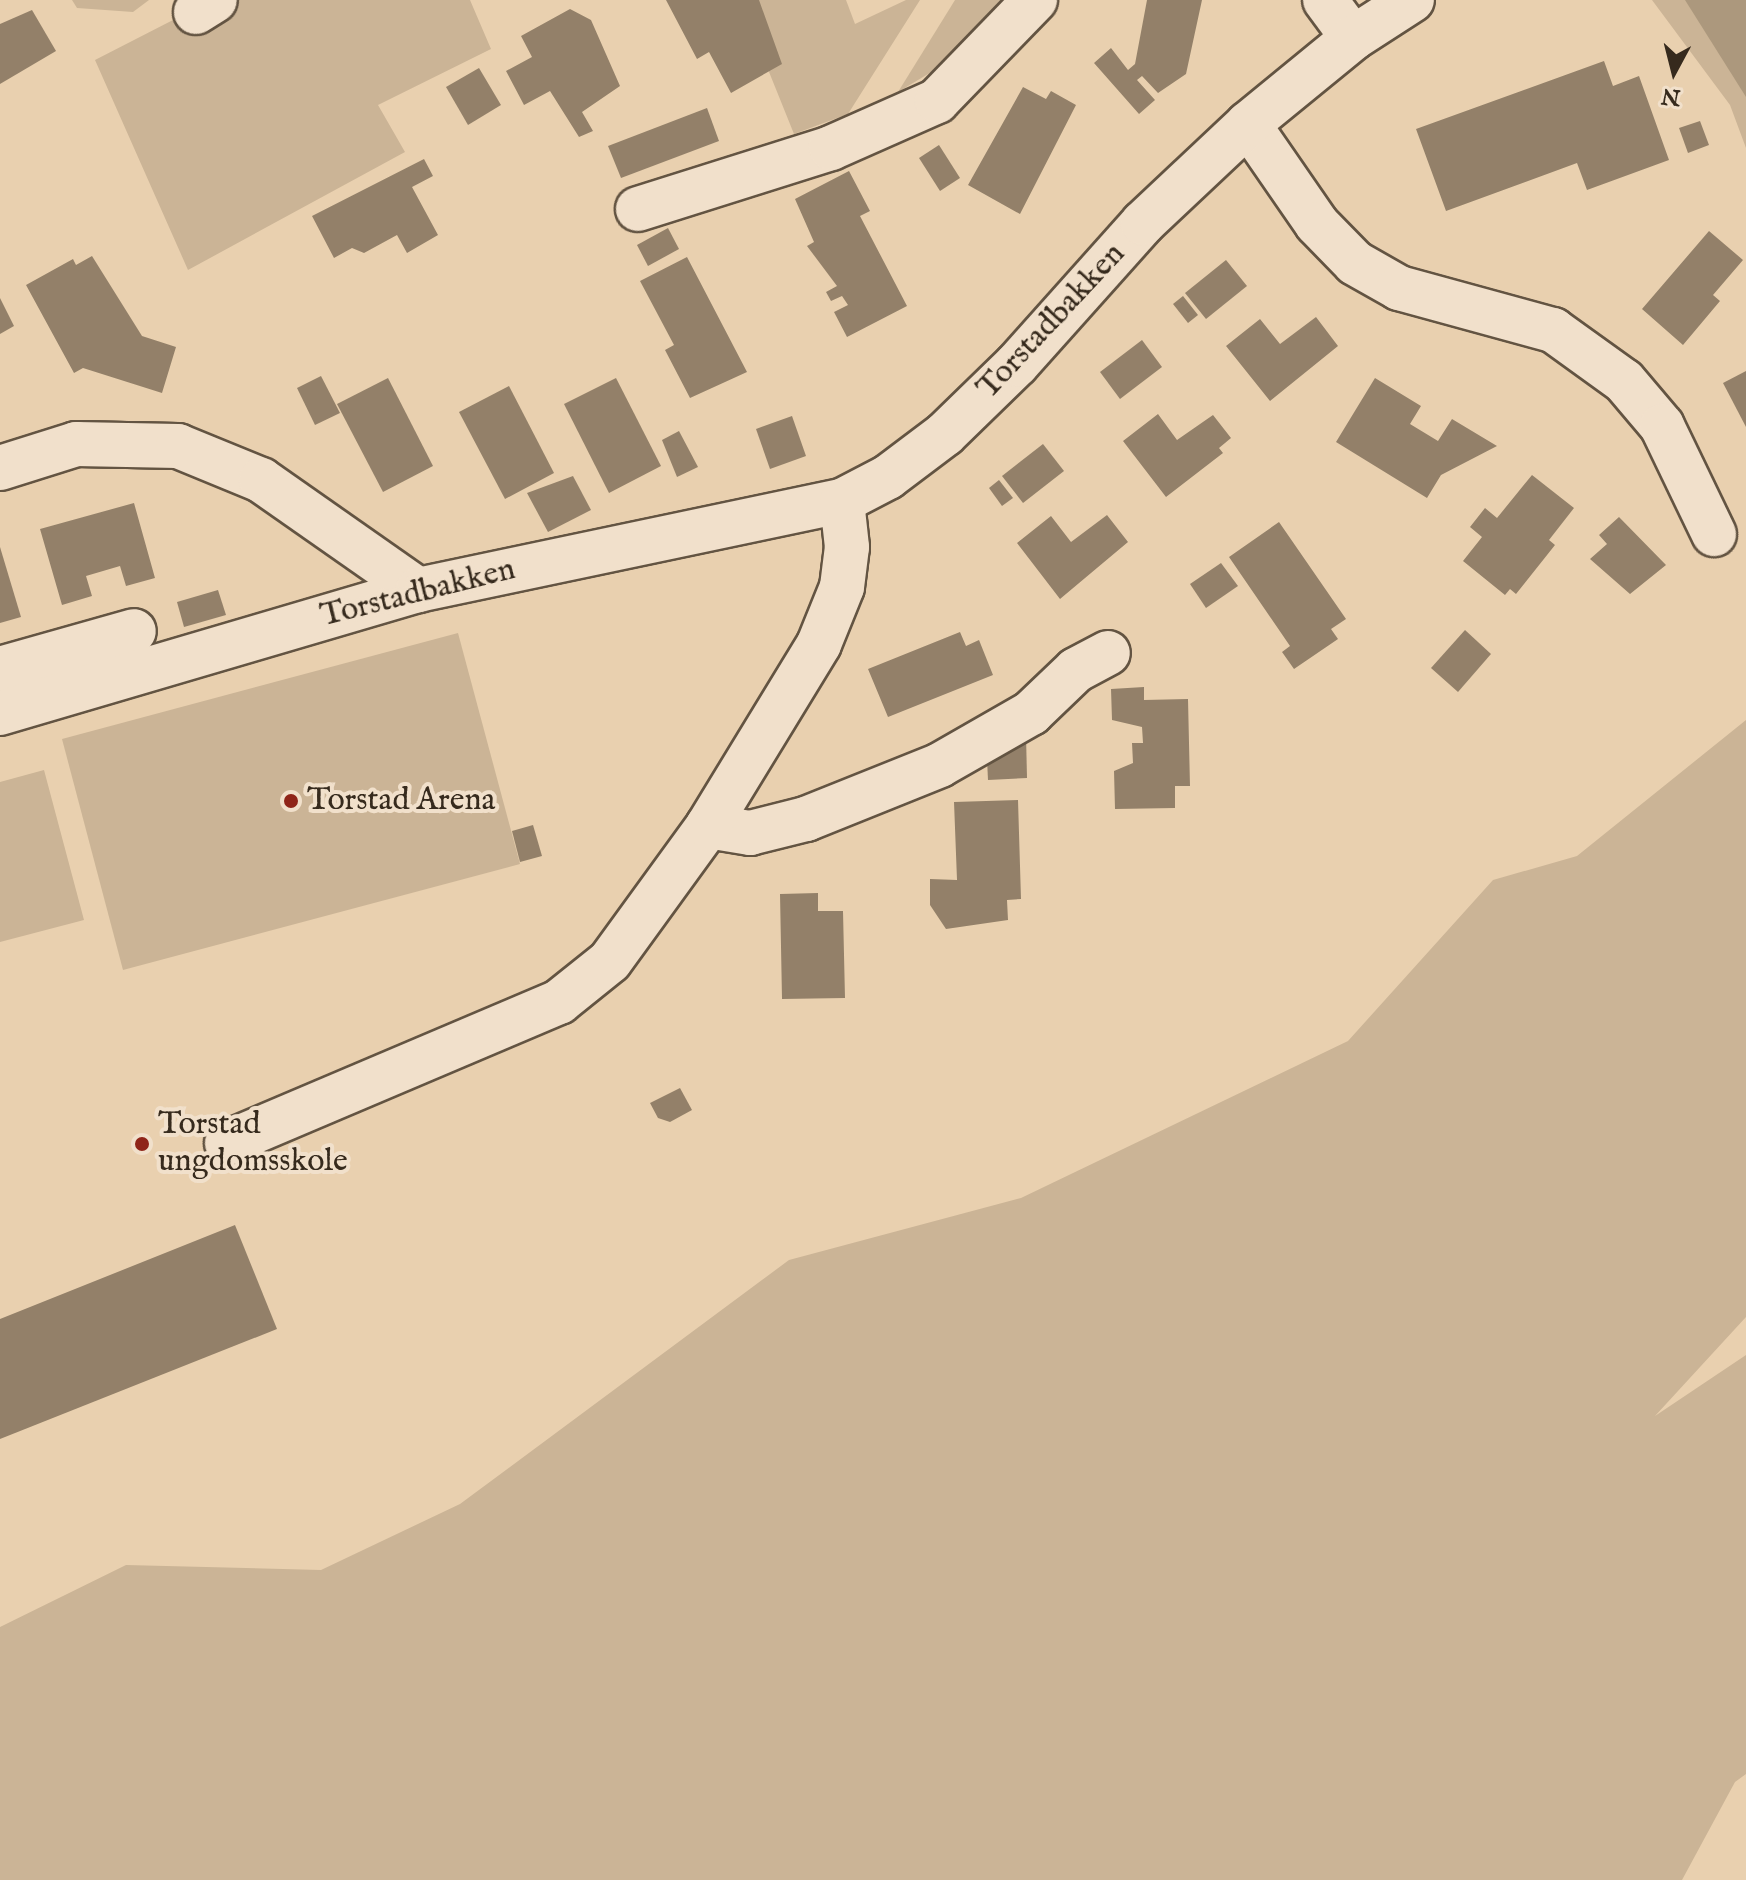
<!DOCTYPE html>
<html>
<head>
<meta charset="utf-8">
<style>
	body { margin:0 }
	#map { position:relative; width:1746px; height:1880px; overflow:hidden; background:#e9d0af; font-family:"IM FELL English",serif }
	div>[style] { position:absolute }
	.green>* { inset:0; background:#cbb496 }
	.water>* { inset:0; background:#ac987d }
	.building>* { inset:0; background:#938069 }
	.roads { filter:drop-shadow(2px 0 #635442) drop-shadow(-2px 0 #635442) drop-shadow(0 2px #635442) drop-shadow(0 -2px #635442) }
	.minor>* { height:44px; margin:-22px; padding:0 22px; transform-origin:22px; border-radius:22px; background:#f1e0cb }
	.dots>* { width:22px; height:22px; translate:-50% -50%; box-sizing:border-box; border:4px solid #f1e0cb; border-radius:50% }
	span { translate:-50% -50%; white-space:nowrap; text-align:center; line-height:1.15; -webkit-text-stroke:8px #f1e0cb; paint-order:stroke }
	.street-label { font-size:32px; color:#362a1d }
	.poi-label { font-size:32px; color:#362a1d }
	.left { translate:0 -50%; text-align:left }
	.north { position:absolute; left:1634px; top:32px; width:80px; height:80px; -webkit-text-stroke:6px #f1e0cb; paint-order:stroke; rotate:187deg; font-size:22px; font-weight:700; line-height:32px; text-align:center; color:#362a1d }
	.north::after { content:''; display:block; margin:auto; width:28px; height:36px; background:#362a1d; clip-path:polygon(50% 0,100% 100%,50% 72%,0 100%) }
</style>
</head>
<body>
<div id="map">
	<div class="green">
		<div style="clip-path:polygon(72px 0,149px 0,133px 12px,77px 8px)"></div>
		<div style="clip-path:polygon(212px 0,470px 0,491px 49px,378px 105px,405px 152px,188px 270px,95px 60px)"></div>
		<div style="clip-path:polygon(740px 0,846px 0,855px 24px,906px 0,920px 0,848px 114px,794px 134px)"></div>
		<div style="clip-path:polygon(955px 0,1006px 0,968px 50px,898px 92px)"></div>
		<div style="clip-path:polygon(1652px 0,1746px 0,1746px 148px,1730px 105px)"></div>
		<div style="clip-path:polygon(458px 633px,520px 864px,123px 970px,62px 739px)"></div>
		<div style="clip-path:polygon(1746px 720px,1746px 1317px,1655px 1416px,1746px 1355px,1746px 1774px,1735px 1782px,1682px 1880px,0 1880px,0 1627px,126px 1565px,321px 1570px,460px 1504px,789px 1260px,1021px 1198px,1348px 1041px,1493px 880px,1577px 856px)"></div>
		<div style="clip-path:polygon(44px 770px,84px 920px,0 942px,0 782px)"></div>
	</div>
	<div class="water">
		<div style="clip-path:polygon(1685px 0,1746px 0,1746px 97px)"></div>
	</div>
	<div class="building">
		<div style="clip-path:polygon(666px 0,759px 0,782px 64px,731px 93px,709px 52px,697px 59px)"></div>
		<div style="clip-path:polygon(1147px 0,1202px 0,1186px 74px,1158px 93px,1142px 76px,1137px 80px,1155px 100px,1139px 114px,1094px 63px,1111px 48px,1128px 70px,1135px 64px)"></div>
		<div style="clip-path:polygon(570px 9px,591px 20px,620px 86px,582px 112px,593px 131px,579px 137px,550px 91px,524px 105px,506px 71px,532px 57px,521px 36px)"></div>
		<div style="clip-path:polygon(32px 10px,56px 51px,0 84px,0 24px)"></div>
		<div style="clip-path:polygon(1604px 61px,1613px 86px,1639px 76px,1669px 160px,1587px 190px,1577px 163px,1446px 211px,1416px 129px)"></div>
		<div style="clip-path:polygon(479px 68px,501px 105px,468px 125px,446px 87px)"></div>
		<div style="clip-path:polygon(1023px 87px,1046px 99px,1051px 91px,1076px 105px,1020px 214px,968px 185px)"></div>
		<div style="clip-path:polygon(707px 108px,719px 141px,621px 178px,608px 146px)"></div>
		<div style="clip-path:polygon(1700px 121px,1709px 145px,1688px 153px,1679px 128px)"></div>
		<div style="clip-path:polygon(939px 145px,960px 178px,940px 191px,919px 158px)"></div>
		<div style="clip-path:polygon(424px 159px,433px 176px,412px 187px,438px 235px,407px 253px,397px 235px,364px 253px,352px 248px,334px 258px,312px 216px)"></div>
		<div style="clip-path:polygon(849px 171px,870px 211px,860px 216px,907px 306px,847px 337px,834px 312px,848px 305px,842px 296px,831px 301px,826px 292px,837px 286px,807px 246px,814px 242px,795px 199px)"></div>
		<div style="clip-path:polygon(668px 228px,679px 249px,648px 266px,637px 245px)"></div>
		<div style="clip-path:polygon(1709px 231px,1743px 260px,1713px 295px,1720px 301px,1683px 345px,1642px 309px)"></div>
		<div style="clip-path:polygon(92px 256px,142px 336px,176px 347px,162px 393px,83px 368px,74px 373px,26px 285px,73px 259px,76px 265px)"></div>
		<div style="clip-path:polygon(687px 257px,747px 372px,690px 398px,665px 350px,674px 345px,640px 281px)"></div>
		<div style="clip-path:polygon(1226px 260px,1247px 286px,1206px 319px,1185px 293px)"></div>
		<div style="clip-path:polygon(1183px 296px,1198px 315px,1188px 323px,1173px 304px)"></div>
		<div style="clip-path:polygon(0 298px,14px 326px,0 334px)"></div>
		<div style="clip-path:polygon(1316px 317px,1338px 346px,1270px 401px,1226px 346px,1260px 319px,1280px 344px)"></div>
		<div style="clip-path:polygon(1142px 340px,1162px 367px,1120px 399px,1100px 372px)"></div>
		<div style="clip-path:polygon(1746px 371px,1746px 427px,1723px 383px)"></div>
		<div style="clip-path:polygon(321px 376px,340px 413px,315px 425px,297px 388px)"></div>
		<div style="clip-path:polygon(388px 378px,433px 466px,383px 492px,337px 404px)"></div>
		<div style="clip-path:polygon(616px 378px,661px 466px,609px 493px,564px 404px)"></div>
		<div style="clip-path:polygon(1375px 378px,1421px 406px,1410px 424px,1438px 441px,1452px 419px,1497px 446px,1441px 475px,1427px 498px,1336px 442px)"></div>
		<div style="clip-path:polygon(509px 386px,554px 473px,505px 499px,459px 412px)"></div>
		<div style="clip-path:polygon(1158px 414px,1177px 440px,1213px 415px,1231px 438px,1219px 448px,1223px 453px,1166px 497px,1123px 441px)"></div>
		<div style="clip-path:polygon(792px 416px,806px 456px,770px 469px,756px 429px)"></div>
		<div style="clip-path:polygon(679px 431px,698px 467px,677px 477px,662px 440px)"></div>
		<div style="clip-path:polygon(1043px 444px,1064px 471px,1023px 503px,1002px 476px)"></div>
		<div style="clip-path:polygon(1532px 475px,1574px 508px,1549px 540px,1555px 545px,1516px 594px,1510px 589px,1505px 595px,1463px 561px,1482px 537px,1470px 527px,1485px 508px,1497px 518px)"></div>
		<div style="clip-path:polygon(573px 476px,591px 510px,548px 532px,527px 493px)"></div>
		<div style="clip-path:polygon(999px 480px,1013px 498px,1002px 506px,989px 488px)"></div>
		<div style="clip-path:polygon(134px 503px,155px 578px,126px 586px,120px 566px,86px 576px,92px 596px,62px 605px,40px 529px)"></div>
		<div style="clip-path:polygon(1107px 515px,1128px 542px,1060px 599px,1017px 543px,1051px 516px,1071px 542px)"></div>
		<div style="clip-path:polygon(1619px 517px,1666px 565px,1630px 594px,1590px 559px,1607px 544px,1599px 535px)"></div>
		<div style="clip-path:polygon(1279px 522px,1346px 619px,1331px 629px,1338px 639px,1294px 669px,1282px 652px,1290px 646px,1229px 557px)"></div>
		<div style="clip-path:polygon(0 547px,21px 617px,0 623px)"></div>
		<div style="clip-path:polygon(1221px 563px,1238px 586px,1206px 608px,1190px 584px)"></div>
		<div style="clip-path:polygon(218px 590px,226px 615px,184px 627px,177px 602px)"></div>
		<div style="clip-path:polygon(1465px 630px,1491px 654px,1458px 692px,1431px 668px)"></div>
		<div style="clip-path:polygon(960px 632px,966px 646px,979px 640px,993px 675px,888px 717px,868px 669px)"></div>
		<div style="clip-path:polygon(1144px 687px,1144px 700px,1188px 699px,1190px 786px,1175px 786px,1175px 808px,1115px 809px,1114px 771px,1133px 763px,1132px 743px,1143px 743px,1142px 727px,1112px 720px,1111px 689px)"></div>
		<div style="clip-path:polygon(1026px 735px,1027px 778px,988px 780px,987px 759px)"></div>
		<div style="clip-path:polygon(1018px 800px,1021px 899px,1007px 900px,1008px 920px,946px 929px,930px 905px,930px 879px,957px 880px,954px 802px)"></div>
		<div style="clip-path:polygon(533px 825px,542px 856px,520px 862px,512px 831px)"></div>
		<div style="clip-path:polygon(818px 893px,818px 911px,843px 911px,845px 998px,782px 999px,780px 894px)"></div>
		<div style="clip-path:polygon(680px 1088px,692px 1110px,670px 1122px,658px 1118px,650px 1103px)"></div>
		<div style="clip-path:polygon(235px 1225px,277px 1329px,0 1439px,0 1319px)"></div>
	</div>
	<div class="roads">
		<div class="minor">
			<div style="left:1325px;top:0;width:47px;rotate:53.6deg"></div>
			<div style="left:196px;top:12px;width:22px;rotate:-32deg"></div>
			<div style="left:1248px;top:124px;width:121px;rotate:55.4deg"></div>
			<div style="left:1317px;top:224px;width:54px;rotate:45.7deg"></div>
			<div style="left:1355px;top:263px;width:51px;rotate:29.6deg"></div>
			<div style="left:1399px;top:288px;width:160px;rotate:15.3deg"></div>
			<div style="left:1553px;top:330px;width:87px;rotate:35.7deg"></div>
			<div style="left:1624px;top:381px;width:59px;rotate:49.8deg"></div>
			<div style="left:1662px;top:426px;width:120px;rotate:64.3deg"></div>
			<div style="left:638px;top:209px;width:202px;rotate:-17.5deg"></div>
			<div style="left:831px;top:148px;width:116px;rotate:-23.9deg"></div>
			<div style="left:937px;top:101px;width:141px;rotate:-45.9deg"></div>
			<div style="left:0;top:468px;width:80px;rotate:-17.5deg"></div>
			<div style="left:76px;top:444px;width:102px;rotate:1.1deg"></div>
			<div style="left:178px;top:446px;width:90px;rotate:22.3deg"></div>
			<div style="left:261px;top:480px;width:192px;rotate:35deg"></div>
			<div style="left:0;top:669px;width:139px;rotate:-15.8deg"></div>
			<div style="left:0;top:713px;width:436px;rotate:-16.4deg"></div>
			<div style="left:418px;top:590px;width:433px;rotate:-11.9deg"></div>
			<div style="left:842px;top:501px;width:52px;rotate:-27.6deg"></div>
			<div style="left:888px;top:477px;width:71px;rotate:-37deg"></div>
			<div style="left:945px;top:434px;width:100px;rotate:-44.2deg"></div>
			<div style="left:1017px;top:364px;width:189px;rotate:-48.2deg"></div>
			<div style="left:1143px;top:223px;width:144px;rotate:-43.3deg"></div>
			<div style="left:1248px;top:124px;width:136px;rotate:-39.3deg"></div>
			<div style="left:1353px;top:38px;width:70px;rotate:-32.8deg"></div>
			<div style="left:708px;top:826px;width:43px;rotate:9.5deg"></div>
			<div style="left:750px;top:833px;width:58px;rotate:-14deg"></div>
			<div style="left:806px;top:819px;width:144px;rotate:-21.9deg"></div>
			<div style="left:940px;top:765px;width:105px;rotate:-29.7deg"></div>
			<div style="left:1031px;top:713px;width:62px;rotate:-43.7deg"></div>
			<div style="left:1076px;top:670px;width:36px;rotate:-28deg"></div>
			<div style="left:227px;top:1143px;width:361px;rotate:-23deg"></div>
			<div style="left:559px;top:1002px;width:65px;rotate:-38.8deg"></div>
			<div style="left:610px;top:961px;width:167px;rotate:-54deg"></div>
			<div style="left:708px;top:826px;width:213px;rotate:-58.6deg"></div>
			<div style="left:819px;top:644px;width:61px;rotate:-68deg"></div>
			<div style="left:842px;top:587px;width:40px;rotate:-82.9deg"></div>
			<div style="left:847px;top:547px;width:46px;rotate:-96.2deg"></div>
		</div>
	</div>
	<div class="dots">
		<div style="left:291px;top:801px;background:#8f2418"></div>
		<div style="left:142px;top:1144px;background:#8f2418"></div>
	</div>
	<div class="street-label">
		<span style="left:1052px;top:322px;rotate:-47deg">Torstadbakken</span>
		<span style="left:418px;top:594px;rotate:-14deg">Torstadbakken</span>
	</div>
	<div class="poi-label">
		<span class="left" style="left:307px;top:801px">Torstad Arena</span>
		<span class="left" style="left:158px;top:1144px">Torstad<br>ungdomsskole</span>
	</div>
	<div class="north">N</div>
</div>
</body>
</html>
